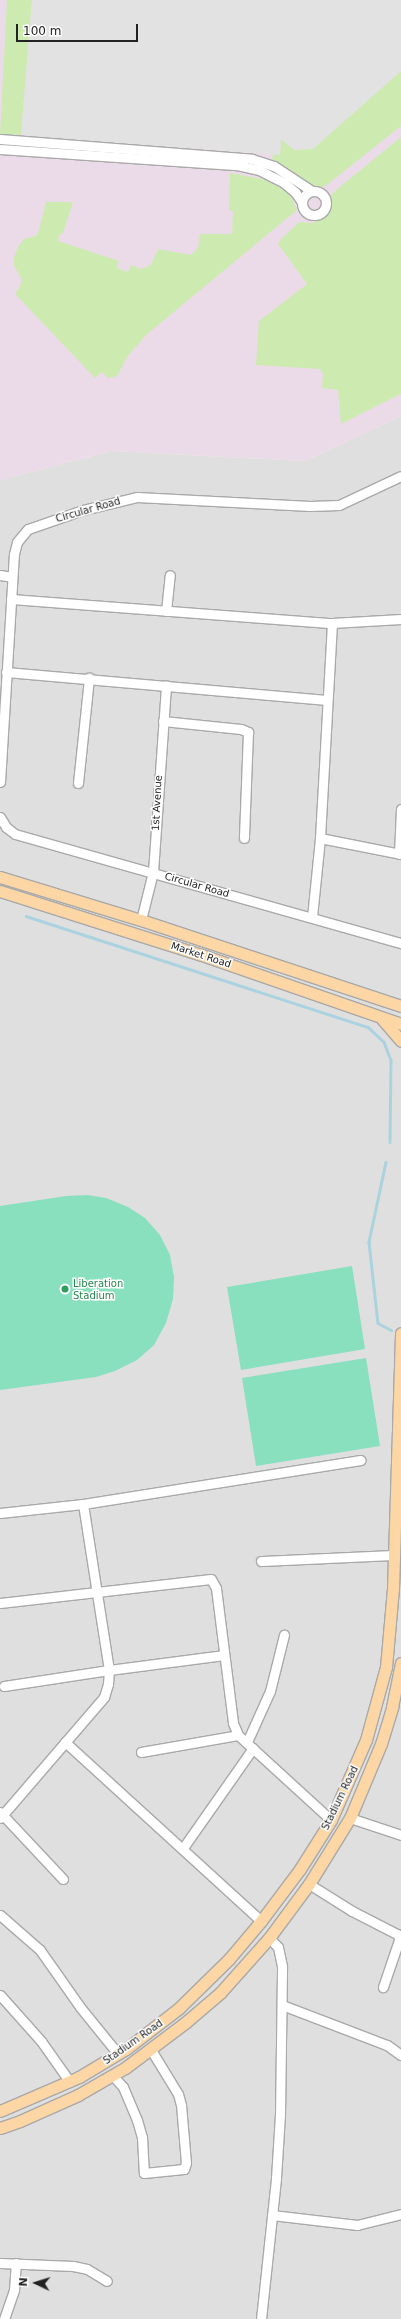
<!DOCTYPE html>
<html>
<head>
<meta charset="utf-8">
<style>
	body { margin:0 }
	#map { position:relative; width:401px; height:2319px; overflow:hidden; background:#f2efe9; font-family:"DejaVu Sans",sans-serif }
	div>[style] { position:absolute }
	.residential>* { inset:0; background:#e0dfdf }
	.industrial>* { inset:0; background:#ebdbe8 }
	.grass>* { inset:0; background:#cdebb0 }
	.pitch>* { inset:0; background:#88e0be }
	.parking>* { inset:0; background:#e2e2e2 }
	.stream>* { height:2.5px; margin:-1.25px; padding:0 1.25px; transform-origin:1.25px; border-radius:1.25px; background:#aad3df }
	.roads { filter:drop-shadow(1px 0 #a9a9a9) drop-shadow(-1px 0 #a9a9a9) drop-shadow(0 1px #a9a9a9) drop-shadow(0 -1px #a9a9a9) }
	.minor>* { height:9px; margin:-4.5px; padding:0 4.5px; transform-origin:4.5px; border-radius:4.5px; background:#fff }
	.minor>.ring { margin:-4.5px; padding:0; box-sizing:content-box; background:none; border:9px solid #fff; border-radius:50% }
	.major>* { height:11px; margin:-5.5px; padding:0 5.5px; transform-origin:5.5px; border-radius:5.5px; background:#fcd6a4 }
	.dots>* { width:11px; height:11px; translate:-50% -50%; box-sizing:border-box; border:2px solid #fff; border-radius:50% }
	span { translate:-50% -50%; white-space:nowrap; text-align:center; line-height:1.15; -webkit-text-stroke:3px #fff; paint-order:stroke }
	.street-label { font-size:10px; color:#222 }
	.leisure-label { font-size:10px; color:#27864d }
	.left { translate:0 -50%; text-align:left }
	.north { position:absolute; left:16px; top:2263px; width:40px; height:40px; -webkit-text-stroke:3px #fff; paint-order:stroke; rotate:274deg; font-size:11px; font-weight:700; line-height:16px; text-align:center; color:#222 }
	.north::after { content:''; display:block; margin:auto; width:14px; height:18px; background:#222; clip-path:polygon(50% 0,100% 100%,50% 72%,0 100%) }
	.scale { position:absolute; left:16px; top:24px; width:122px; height:18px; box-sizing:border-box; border:2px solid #222; border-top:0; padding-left:5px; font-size:12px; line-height:14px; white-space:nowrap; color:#222; -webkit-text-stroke:3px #fff; paint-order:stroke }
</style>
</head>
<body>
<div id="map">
	<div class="residential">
		<div style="clip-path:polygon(401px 416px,401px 2319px,0 2319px,0 480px,111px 451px,305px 461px)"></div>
	</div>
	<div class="industrial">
		<div style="clip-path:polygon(0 0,401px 0,401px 416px,305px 461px,111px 451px,0 480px)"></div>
	</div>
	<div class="grass">
		<div style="clip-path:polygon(7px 0,32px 0,21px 135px,0 134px)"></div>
		<div style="clip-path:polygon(401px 71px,401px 126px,328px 184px,323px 187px,316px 187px,272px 161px,273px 154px,280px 154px,281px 139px,313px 148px)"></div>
		<div style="clip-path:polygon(401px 137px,401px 394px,341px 424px,338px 390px,322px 388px,323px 374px,320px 369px,256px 365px,259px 321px,307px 284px,278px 244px,280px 240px,299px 222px,313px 223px,327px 216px,332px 204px,331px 195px,335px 191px)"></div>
		<div style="clip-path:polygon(230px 173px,263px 179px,282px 189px,291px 197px,297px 210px,146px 335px,128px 356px,117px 376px,108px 378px,102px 372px,95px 378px,15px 294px,21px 284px,21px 278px,14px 266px,14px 257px,18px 247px,24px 239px,36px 236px,38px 233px,46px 202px,73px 202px,63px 233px,59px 235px,58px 241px,119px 261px,117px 268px,128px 272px,131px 265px,141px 269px,151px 265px,158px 249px,191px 255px,198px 248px,200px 234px,232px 234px,233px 211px,229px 211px)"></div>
	</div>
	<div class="pitch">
		<div style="clip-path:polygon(87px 1195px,106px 1198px,128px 1207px,145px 1218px,160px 1235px,170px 1255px,174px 1277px,173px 1299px,166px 1323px,154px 1345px,137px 1360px,115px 1371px,96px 1377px,0 1390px,0 1206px,66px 1196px)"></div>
		<div style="clip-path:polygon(352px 1266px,365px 1349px,241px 1370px,227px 1287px)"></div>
		<div style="clip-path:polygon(366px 1358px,380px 1446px,256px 1466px,242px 1378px)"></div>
	</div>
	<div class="parking">
		<div style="clip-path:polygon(32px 0,401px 0,401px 71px,313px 149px,294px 150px,281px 139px,280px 155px,21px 135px)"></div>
	</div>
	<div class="stream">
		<div style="left:26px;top:916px;width:360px;rotate:18deg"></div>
		<div style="left:368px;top:1027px;width:22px;rotate:43deg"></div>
		<div style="left:384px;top:1042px;width:19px;rotate:69deg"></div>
		<div style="left:391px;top:1060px;width:82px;rotate:90.7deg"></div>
		<div style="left:386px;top:1162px;width:82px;rotate:102deg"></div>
		<div style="left:369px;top:1242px;width:81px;rotate:83.7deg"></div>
		<div style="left:378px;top:1323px;width:15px;rotate:28deg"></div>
	</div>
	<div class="roads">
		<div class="minor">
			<div style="left:0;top:139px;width:253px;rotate:4.5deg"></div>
			<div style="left:252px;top:159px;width:23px;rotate:18deg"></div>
			<div style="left:274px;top:166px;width:45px;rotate:33.3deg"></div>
			<div style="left:0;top:149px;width:238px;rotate:3.9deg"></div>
			<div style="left:237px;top:165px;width:23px;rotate:13deg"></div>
			<div style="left:259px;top:170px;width:27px;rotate:27deg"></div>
			<div style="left:283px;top:182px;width:16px;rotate:40deg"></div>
			<div style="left:295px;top:192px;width:12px;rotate:55deg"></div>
			<div class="ring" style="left:302px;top:191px;width:15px;height:15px"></div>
			<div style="left:0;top:575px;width:12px;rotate:9deg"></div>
			<div style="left:11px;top:599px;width:322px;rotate:4.3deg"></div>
			<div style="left:332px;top:623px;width:69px;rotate:-3.3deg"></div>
			<div style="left:166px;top:611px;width:36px;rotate:-84deg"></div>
			<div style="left:6px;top:672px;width:322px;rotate:5deg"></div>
			<div style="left:163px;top:721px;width:78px;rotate:5.9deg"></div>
			<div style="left:241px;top:729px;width:8px;rotate:23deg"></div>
			<div style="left:248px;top:732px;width:106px;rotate:92.2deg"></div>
			<div style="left:0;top:782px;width:228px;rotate:-86.5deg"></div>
			<div style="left:14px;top:554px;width:12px;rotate:-76deg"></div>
			<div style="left:17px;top:542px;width:17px;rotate:-50deg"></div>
			<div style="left:28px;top:529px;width:58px;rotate:-19.1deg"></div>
			<div style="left:83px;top:510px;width:56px;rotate:-13.5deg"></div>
			<div style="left:137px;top:497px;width:173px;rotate:3deg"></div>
			<div style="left:310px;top:506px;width:29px;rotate:-2deg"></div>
			<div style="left:339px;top:505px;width:68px;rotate:-25.1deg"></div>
			<div style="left:78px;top:783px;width:106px;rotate:-84deg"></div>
			<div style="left:0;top:817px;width:12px;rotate:59deg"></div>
			<div style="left:6px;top:827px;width:11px;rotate:38deg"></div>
			<div style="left:15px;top:834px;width:401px;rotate:15.8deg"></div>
			<div style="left:320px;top:838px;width:83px;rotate:11.2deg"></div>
			<div style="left:399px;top:854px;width:45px;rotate:-87.5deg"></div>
			<div style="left:312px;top:917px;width:79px;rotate:-84.2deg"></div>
			<div style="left:320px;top:838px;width:215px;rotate:-86.8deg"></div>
			<div style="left:141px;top:920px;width:49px;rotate:-76deg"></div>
			<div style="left:153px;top:872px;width:187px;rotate:-86deg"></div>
			<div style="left:0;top:1513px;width:83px;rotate:-6.2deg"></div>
			<div style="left:83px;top:1504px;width:281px;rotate:-9deg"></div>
			<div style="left:261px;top:1561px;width:133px;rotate:-2.6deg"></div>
			<div style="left:0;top:1603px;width:212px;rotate:-6.5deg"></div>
			<div style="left:211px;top:1579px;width:10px;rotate:61deg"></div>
			<div style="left:216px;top:1588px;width:136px;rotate:82.8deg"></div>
			<div style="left:233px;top:1723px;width:13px;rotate:67deg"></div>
			<div style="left:238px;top:1735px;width:126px;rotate:42.4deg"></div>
			<div style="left:4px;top:1686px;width:106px;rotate:-8.7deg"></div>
			<div style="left:109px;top:1670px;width:116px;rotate:-7.4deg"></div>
			<div style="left:65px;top:1742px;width:265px;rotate:42.4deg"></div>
			<div style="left:247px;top:1742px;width:56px;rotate:-65.7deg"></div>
			<div style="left:270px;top:1691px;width:58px;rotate:-76deg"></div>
			<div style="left:141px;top:1752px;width:98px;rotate:-9.9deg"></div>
			<div style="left:0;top:1812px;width:92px;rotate:46.8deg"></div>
			<div style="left:0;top:1818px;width:160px;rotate:-49.3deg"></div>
			<div style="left:104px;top:1697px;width:14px;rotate:-73deg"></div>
			<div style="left:108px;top:1684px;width:14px;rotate:-86deg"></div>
			<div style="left:109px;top:1670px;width:168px;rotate:-98.9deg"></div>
			<div style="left:350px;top:1818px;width:54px;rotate:18.4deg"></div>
			<div style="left:183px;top:1848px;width:122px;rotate:-55deg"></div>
			<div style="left:309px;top:1884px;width:51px;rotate:32.1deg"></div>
			<div style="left:352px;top:1911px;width:51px;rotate:27.1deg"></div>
			<div style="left:397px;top:1934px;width:4px;rotate:45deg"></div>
			<div style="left:400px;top:1937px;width:53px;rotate:108.8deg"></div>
			<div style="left:0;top:1915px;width:53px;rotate:41.2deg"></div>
			<div style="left:40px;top:1950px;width:70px;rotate:54.9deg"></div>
			<div style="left:80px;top:2007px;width:60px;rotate:51deg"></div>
			<div style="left:0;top:1995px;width:62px;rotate:48.3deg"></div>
			<div style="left:41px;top:2041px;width:50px;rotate:54.7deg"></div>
			<div style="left:282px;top:2005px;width:112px;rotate:20.9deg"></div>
			<div style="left:387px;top:2045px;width:17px;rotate:36deg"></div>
			<div style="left:112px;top:2075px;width:16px;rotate:47deg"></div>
			<div style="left:123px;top:2087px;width:36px;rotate:67deg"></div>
			<div style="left:137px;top:2120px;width:18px;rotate:74deg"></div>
			<div style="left:142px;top:2137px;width:36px;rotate:87deg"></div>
			<div style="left:144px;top:2173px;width:40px;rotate:-5.7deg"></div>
			<div style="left:184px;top:2169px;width:6px;rotate:-72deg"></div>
			<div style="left:186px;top:2163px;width:58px;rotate:-94.9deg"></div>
			<div style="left:181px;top:2105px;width:11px;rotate:-105deg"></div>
			<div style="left:178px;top:2094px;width:52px;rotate:-121.5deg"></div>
			<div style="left:272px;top:2215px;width:86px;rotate:6.7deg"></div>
			<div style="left:357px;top:2225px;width:45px;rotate:-14deg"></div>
			<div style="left:0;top:2263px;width:73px;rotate:2.4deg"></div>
			<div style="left:73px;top:2266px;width:14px;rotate:12deg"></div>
			<div style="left:87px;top:2269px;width:23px;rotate:31deg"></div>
			<div style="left:4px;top:2319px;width:31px;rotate:-71deg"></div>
			<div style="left:14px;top:2290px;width:27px;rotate:-86deg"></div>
			<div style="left:261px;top:2319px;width:142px;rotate:-83.9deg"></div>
			<div style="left:276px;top:2178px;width:63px;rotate:-86.4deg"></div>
			<div style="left:280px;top:2115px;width:149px;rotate:-89.2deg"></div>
			<div style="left:282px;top:1966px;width:19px;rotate:-102deg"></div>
			<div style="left:278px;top:1947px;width:13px;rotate:-135deg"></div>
		</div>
		<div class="major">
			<div style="left:0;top:877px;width:147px;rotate:17deg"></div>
			<div style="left:141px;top:920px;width:274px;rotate:18.3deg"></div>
			<div style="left:0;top:891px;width:209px;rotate:17.6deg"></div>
			<div style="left:199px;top:954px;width:214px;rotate:19.1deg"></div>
			<div style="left:382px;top:1019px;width:29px;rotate:49deg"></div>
			<div style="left:0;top:2111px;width:86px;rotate:-23.3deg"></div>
			<div style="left:79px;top:2077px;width:55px;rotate:-30.8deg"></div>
			<div style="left:126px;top:2049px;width:67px;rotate:-37.7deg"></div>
			<div style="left:179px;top:2008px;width:70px;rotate:-44.4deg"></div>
			<div style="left:229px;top:1959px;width:50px;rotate:-49.9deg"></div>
			<div style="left:261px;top:1921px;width:65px;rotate:-53.1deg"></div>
			<div style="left:300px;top:1869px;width:58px;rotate:-57.7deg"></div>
			<div style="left:331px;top:1820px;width:87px;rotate:-66.4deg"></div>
			<div style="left:366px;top:1740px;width:76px;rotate:-74.7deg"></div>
			<div style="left:386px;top:1667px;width:78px;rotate:-84.9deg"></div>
			<div style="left:393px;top:1589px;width:256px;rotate:-88.2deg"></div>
			<div style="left:0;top:2128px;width:21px;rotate:-19deg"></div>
			<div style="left:20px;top:2121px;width:64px;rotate:-24.1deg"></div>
			<div style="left:78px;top:2095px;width:54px;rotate:-29.9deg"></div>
			<div style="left:125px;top:2068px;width:76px;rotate:-37deg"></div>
			<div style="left:186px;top:2022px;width:45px;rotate:-40.5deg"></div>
			<div style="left:220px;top:1993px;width:74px;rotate:-48.3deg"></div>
			<div style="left:269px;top:1938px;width:67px;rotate:-53.5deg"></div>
			<div style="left:309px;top:1884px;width:78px;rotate:-58.2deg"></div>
			<div style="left:350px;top:1818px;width:80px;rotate:-67.3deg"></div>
			<div style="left:381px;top:1744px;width:39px;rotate:-73deg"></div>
			<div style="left:392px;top:1707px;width:45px;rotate:-78.4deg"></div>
		</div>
	</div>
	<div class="dots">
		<div style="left:65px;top:1289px;background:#2e9e5b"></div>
	</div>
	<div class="street-label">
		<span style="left:88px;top:510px;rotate:-16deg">Circular Road</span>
		<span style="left:157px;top:803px;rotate:-87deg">1st Avenue</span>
		<span style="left:197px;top:885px;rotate:16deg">Circular Road</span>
		<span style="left:201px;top:955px;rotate:18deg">Market Road</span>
		<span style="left:340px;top:1798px;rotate:-64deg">Stadium Road</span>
		<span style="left:133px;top:2042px;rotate:-35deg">Stadium Road</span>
	</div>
	<div class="leisure-label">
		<span class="left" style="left:73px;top:1289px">Liberation<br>Stadium</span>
	</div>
	<div class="north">N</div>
	<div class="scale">100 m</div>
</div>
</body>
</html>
